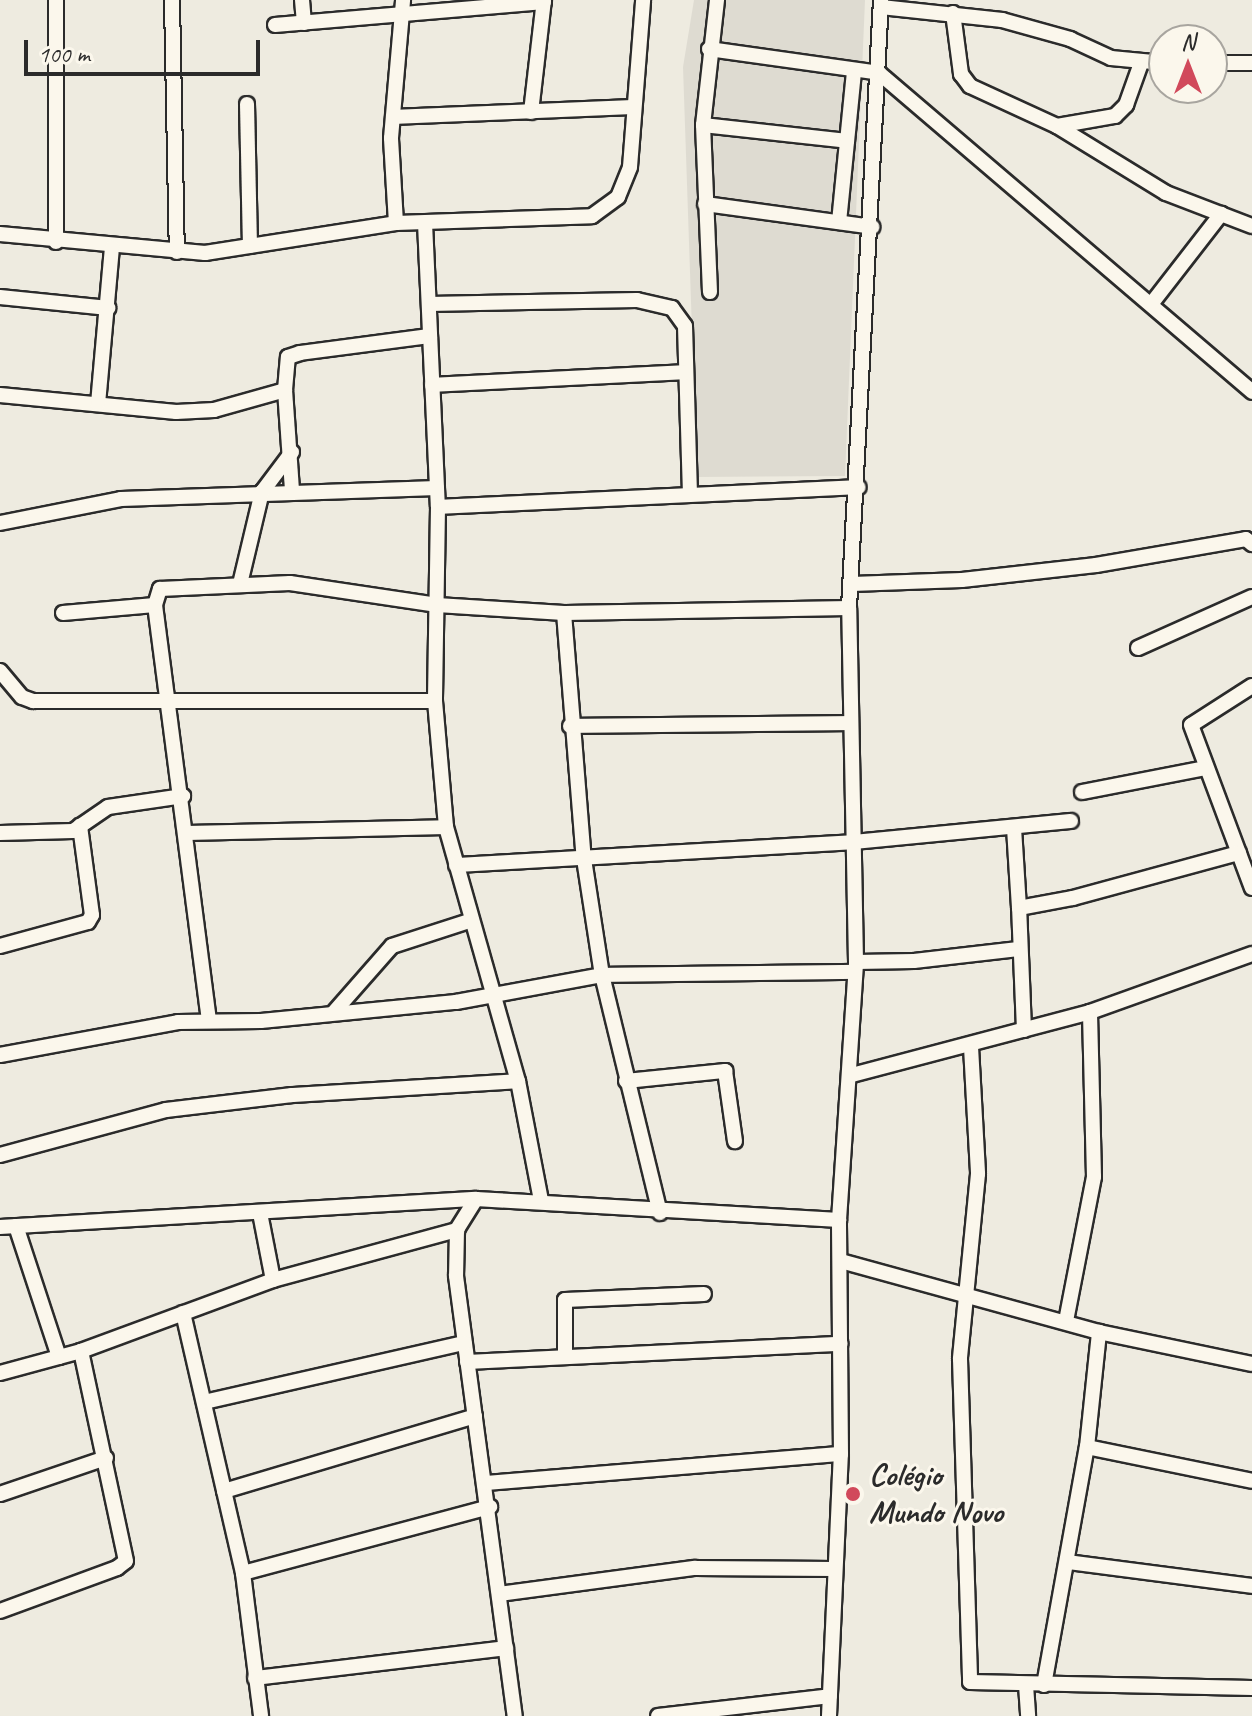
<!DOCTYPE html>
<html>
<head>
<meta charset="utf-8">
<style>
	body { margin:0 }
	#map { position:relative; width:1252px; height:1716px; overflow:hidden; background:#eeebe0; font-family:Caveat,sans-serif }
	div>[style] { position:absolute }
	.built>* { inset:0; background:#dedbd1 }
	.roads { filter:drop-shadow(2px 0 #2b2b2b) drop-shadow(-2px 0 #2b2b2b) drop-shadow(0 2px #2b2b2b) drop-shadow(0 -2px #2b2b2b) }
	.street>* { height:14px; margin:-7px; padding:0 7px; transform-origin:7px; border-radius:7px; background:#fbf7ec }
	.dots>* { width:22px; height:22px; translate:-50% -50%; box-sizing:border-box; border:4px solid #fbf7ec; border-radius:50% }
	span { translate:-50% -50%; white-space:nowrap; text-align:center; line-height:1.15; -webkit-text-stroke:6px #fbf7ec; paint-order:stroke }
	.poi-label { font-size:32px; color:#2b2b2b; font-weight:700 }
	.left { translate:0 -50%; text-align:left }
	.north { position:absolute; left:1148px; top:24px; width:80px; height:80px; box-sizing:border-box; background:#fbf7ec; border:2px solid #a8a59f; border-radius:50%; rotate:0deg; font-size:22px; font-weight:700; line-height:32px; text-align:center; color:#2b2b2b }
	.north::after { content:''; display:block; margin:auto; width:28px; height:36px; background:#d1495b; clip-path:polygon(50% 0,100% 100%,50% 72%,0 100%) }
	.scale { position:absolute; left:24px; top:40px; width:236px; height:36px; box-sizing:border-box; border:4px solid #2b2b2b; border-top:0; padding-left:10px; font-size:24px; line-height:28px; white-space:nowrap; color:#2b2b2b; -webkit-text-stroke:6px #fbf7ec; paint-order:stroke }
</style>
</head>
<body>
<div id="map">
	<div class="built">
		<div style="clip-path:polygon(694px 0,865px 0,845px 476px,697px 477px,683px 67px)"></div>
	</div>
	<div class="roads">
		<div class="street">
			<div style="left:56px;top:0;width:242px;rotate:90deg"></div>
			<div style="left:172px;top:0;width:252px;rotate:88.9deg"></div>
			<div style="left:302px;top:0;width:23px;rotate:85deg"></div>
			<div style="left:881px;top:7px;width:122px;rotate:6.1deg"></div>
			<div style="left:1002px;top:20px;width:71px;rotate:15.6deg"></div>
			<div style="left:1070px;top:39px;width:45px;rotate:24.9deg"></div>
			<div style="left:1111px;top:58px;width:53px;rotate:5.4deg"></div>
			<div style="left:953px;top:13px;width:62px;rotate:82.5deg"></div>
			<div style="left:961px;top:74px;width:15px;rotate:53deg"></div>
			<div style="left:970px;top:86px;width:96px;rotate:24.7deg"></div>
			<div style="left:1057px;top:126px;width:128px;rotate:31.6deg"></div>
			<div style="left:1166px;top:193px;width:92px;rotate:21deg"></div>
			<div style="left:275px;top:25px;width:270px;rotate:-4.9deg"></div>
			<div style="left:709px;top:49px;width:172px;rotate:8deg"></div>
			<div style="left:879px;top:73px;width:491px;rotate:40.5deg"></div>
			<div style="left:1212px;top:63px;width:40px"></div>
			<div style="left:247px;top:104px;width:142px;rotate:88.8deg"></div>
			<div style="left:531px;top:112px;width:113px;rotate:-83.4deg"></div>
			<div style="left:393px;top:117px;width:239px;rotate:-2.4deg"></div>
			<div style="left:703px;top:125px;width:145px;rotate:6.3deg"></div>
			<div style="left:1057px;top:126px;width:59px;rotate:-9.8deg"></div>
			<div style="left:1115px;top:116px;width:16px;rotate:-45deg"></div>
			<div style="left:1126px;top:105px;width:45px;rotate:-70.3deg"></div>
			<div style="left:705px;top:204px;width:169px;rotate:7.8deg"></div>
			<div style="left:839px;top:222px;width:151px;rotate:-84.3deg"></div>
			<div style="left:396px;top:223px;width:85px;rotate:-93.4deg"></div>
			<div style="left:391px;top:138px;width:139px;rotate:-85deg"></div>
			<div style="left:425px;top:223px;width:284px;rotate:87.4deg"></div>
			<div style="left:438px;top:507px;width:194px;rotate:90.9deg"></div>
			<div style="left:435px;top:701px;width:126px;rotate:85deg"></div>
			<div style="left:446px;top:827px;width:264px;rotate:74.2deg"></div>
			<div style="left:518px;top:1081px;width:122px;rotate:79.1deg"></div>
			<div style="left:0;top:234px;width:206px;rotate:5.3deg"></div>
			<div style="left:205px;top:253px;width:193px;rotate:-8.9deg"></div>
			<div style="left:396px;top:223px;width:196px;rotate:-2deg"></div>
			<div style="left:592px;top:216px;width:32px;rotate:-36deg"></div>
			<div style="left:618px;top:197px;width:32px;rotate:-68deg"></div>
			<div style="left:630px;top:167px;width:168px;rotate:-85.5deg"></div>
			<div style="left:710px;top:292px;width:167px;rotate:-92.4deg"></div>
			<div style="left:703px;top:125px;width:126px;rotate:-83.6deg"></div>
			<div style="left:0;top:297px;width:109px;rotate:5.8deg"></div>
			<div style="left:1152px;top:303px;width:113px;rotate:-52.2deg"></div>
			<div style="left:429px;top:304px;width:208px;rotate:-1.1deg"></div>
			<div style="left:637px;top:300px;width:36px;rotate:13deg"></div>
			<div style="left:672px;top:308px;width:22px;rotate:54deg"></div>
			<div style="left:685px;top:326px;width:167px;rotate:88.3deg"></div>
			<div style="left:432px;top:385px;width:254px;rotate:-2.9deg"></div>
			<div style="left:285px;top:390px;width:101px;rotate:86deg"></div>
			<div style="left:0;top:395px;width:177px;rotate:5.5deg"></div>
			<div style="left:176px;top:412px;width:38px;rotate:-3deg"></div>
			<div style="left:214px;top:410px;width:74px;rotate:-15.7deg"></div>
			<div style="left:285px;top:390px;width:33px;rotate:-85deg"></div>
			<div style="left:288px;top:357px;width:13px;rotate:-18deg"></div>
			<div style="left:300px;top:353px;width:131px;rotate:-7.5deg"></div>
			<div style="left:98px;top:404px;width:157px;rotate:-84.9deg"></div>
			<div style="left:438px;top:507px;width:421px;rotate:-2.7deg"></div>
			<div style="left:0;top:523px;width:123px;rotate:-11.2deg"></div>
			<div style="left:121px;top:499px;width:316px;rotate:-2deg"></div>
			<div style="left:240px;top:584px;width:95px;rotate:-76.6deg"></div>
			<div style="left:262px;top:492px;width:50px;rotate:-53.1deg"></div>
			<div style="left:852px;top:584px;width:110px;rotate:-2.1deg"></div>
			<div style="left:962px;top:580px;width:135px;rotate:-6.4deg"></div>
			<div style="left:1096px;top:565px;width:152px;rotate:-9.8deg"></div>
			<div style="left:1246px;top:539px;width:8px;rotate:40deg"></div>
			<div style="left:155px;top:605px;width:17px;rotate:-73deg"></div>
			<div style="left:160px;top:589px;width:130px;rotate:-2.6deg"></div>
			<div style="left:290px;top:583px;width:149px;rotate:8.5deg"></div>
			<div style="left:437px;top:605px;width:127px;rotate:3.6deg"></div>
			<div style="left:564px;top:613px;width:285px;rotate:-1deg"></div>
			<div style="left:63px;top:613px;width:92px;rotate:-5deg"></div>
			<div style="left:155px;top:605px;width:418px;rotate:82.6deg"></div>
			<div style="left:564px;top:613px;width:247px;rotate:85.4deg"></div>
			<div style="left:584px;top:859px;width:117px;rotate:81.2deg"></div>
			<div style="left:602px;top:975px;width:245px;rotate:76.3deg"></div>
			<div style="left:1138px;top:648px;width:125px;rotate:-24.1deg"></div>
			<div style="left:0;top:671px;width:34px;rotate:50deg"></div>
			<div style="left:22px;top:697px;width:12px;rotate:20deg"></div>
			<div style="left:33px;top:701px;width:402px"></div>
			<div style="left:1252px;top:686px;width:72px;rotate:147.4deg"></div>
			<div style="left:1191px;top:725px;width:174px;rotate:69.5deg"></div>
			<div style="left:570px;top:726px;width:278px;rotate:-0.6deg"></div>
			<div style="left:1082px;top:792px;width:126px;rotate:-11deg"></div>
			<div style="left:1014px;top:828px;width:80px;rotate:86.4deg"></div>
			<div style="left:0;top:833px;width:73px;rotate:-1.6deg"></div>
			<div style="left:73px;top:831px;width:42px;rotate:-34.4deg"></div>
			<div style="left:108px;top:807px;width:76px;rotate:-8.3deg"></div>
			<div style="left:187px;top:833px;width:259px;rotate:-1.3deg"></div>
			<div style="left:456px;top:865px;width:398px;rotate:-3.3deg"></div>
			<div style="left:853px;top:842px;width:219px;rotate:-5.5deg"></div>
			<div style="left:0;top:946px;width:91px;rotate:-15.3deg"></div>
			<div style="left:88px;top:922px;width:8px;rotate:-60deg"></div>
			<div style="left:92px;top:915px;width:90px;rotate:-97.7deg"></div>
			<div style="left:856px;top:962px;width:58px;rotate:-1deg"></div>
			<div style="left:914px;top:961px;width:105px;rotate:-6.6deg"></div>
			<div style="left:334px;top:1012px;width:88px;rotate:-48.7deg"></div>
			<div style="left:392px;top:946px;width:84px;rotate:-18deg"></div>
			<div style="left:1024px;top:1030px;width:122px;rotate:-92.3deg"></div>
			<div style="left:1019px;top:908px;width:55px;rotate:-10.5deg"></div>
			<div style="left:1073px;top:898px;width:172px;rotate:-15.2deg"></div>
			<div style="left:971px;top:1047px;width:127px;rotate:86.8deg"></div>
			<div style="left:978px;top:1174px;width:186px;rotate:95.6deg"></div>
			<div style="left:960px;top:1359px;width:323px;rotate:88.2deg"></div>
			<div style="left:970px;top:1682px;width:282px;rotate:1.2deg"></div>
			<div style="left:0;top:1055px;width:181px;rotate:-10.5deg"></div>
			<div style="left:178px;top:1022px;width:83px;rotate:-0.7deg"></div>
			<div style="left:261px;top:1021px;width:196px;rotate:-5.6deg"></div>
			<div style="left:456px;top:1002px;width:148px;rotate:-10.5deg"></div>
			<div style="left:602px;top:975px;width:253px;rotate:-0.7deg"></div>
			<div style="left:852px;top:1075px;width:246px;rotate:-14.8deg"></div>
			<div style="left:1090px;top:1012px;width:172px;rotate:-19.7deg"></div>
			<div style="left:626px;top:1081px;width:100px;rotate:-5.8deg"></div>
			<div style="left:725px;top:1071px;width:71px;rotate:81.9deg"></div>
			<div style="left:0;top:1155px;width:172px;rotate:-15.2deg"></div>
			<div style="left:166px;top:1110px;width:127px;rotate:-6.8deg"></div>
			<div style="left:292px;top:1095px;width:226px;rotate:-3.5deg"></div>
			<div style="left:476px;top:1199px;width:36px;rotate:122deg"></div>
			<div style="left:457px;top:1230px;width:46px;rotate:91.2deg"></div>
			<div style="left:456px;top:1276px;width:444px;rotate:82.4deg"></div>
			<div style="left:260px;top:1213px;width:68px;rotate:79deg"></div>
			<div style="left:16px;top:1226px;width:138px;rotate:71.8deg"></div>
			<div style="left:0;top:1227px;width:477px;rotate:-3.4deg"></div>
			<div style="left:476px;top:1199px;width:364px;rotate:3.3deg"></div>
			<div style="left:841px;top:1261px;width:268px;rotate:15.4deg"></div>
			<div style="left:1099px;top:1332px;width:156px;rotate:11.8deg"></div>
			<div style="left:183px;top:1313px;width:267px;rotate:77deg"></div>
			<div style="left:243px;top:1573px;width:144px;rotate:82.8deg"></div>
			<div style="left:1066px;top:1321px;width:147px;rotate:-79deg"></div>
			<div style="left:1094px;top:1177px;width:165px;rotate:-91.4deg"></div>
			<div style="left:565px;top:1357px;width:57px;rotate:-90deg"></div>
			<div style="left:565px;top:1300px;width:139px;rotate:-2.5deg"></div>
			<div style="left:467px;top:1362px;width:374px;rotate:-2.8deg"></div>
			<div style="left:0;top:1373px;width:84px;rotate:-15.2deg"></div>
			<div style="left:81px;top:1351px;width:205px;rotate:-20.3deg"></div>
			<div style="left:273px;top:1280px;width:191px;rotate:-15.2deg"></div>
			<div style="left:204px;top:1402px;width:267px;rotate:-12.8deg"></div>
			<div style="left:1087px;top:1447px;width:168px;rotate:11.6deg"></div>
			<div style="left:487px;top:1483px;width:355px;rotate:-4.7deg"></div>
			<div style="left:224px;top:1491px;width:262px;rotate:-16.6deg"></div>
			<div style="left:0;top:1494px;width:112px;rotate:-18.8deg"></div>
			<div style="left:1068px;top:1562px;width:186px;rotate:7.4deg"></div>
			<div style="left:243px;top:1573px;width:256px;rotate:-15deg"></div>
			<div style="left:499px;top:1594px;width:198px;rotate:-7.6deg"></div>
			<div style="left:695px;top:1568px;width:139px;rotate:0.4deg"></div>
			<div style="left:0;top:1611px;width:125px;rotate:-20.2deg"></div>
			<div style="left:117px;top:1568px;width:11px;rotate:-38deg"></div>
			<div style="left:126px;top:1561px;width:215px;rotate:-102.1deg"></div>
			<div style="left:255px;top:1678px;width:253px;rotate:-6.8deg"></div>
			<div style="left:1026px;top:1685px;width:31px;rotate:86deg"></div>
			<div style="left:1044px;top:1685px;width:242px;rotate:-79.8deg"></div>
			<div style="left:1087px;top:1447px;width:116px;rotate:-84deg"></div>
			<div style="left:658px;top:1716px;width:173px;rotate:-6.6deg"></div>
			<div style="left:829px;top:1716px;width:262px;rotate:-87.4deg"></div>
			<div style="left:841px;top:1454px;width:234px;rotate:-90.5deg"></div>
			<div style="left:839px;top:1220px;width:259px;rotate:-86.2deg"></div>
			<div style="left:856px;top:962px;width:354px;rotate:-91.1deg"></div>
			<div style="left:849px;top:608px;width:609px;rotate:-86.99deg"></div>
		</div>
	</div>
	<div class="dots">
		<div style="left:853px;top:1494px;background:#d1495b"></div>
	</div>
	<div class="poi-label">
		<span class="left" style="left:869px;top:1494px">Colégio<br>Mundo Novo</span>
	</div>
	<div class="north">N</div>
	<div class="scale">100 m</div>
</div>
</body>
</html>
